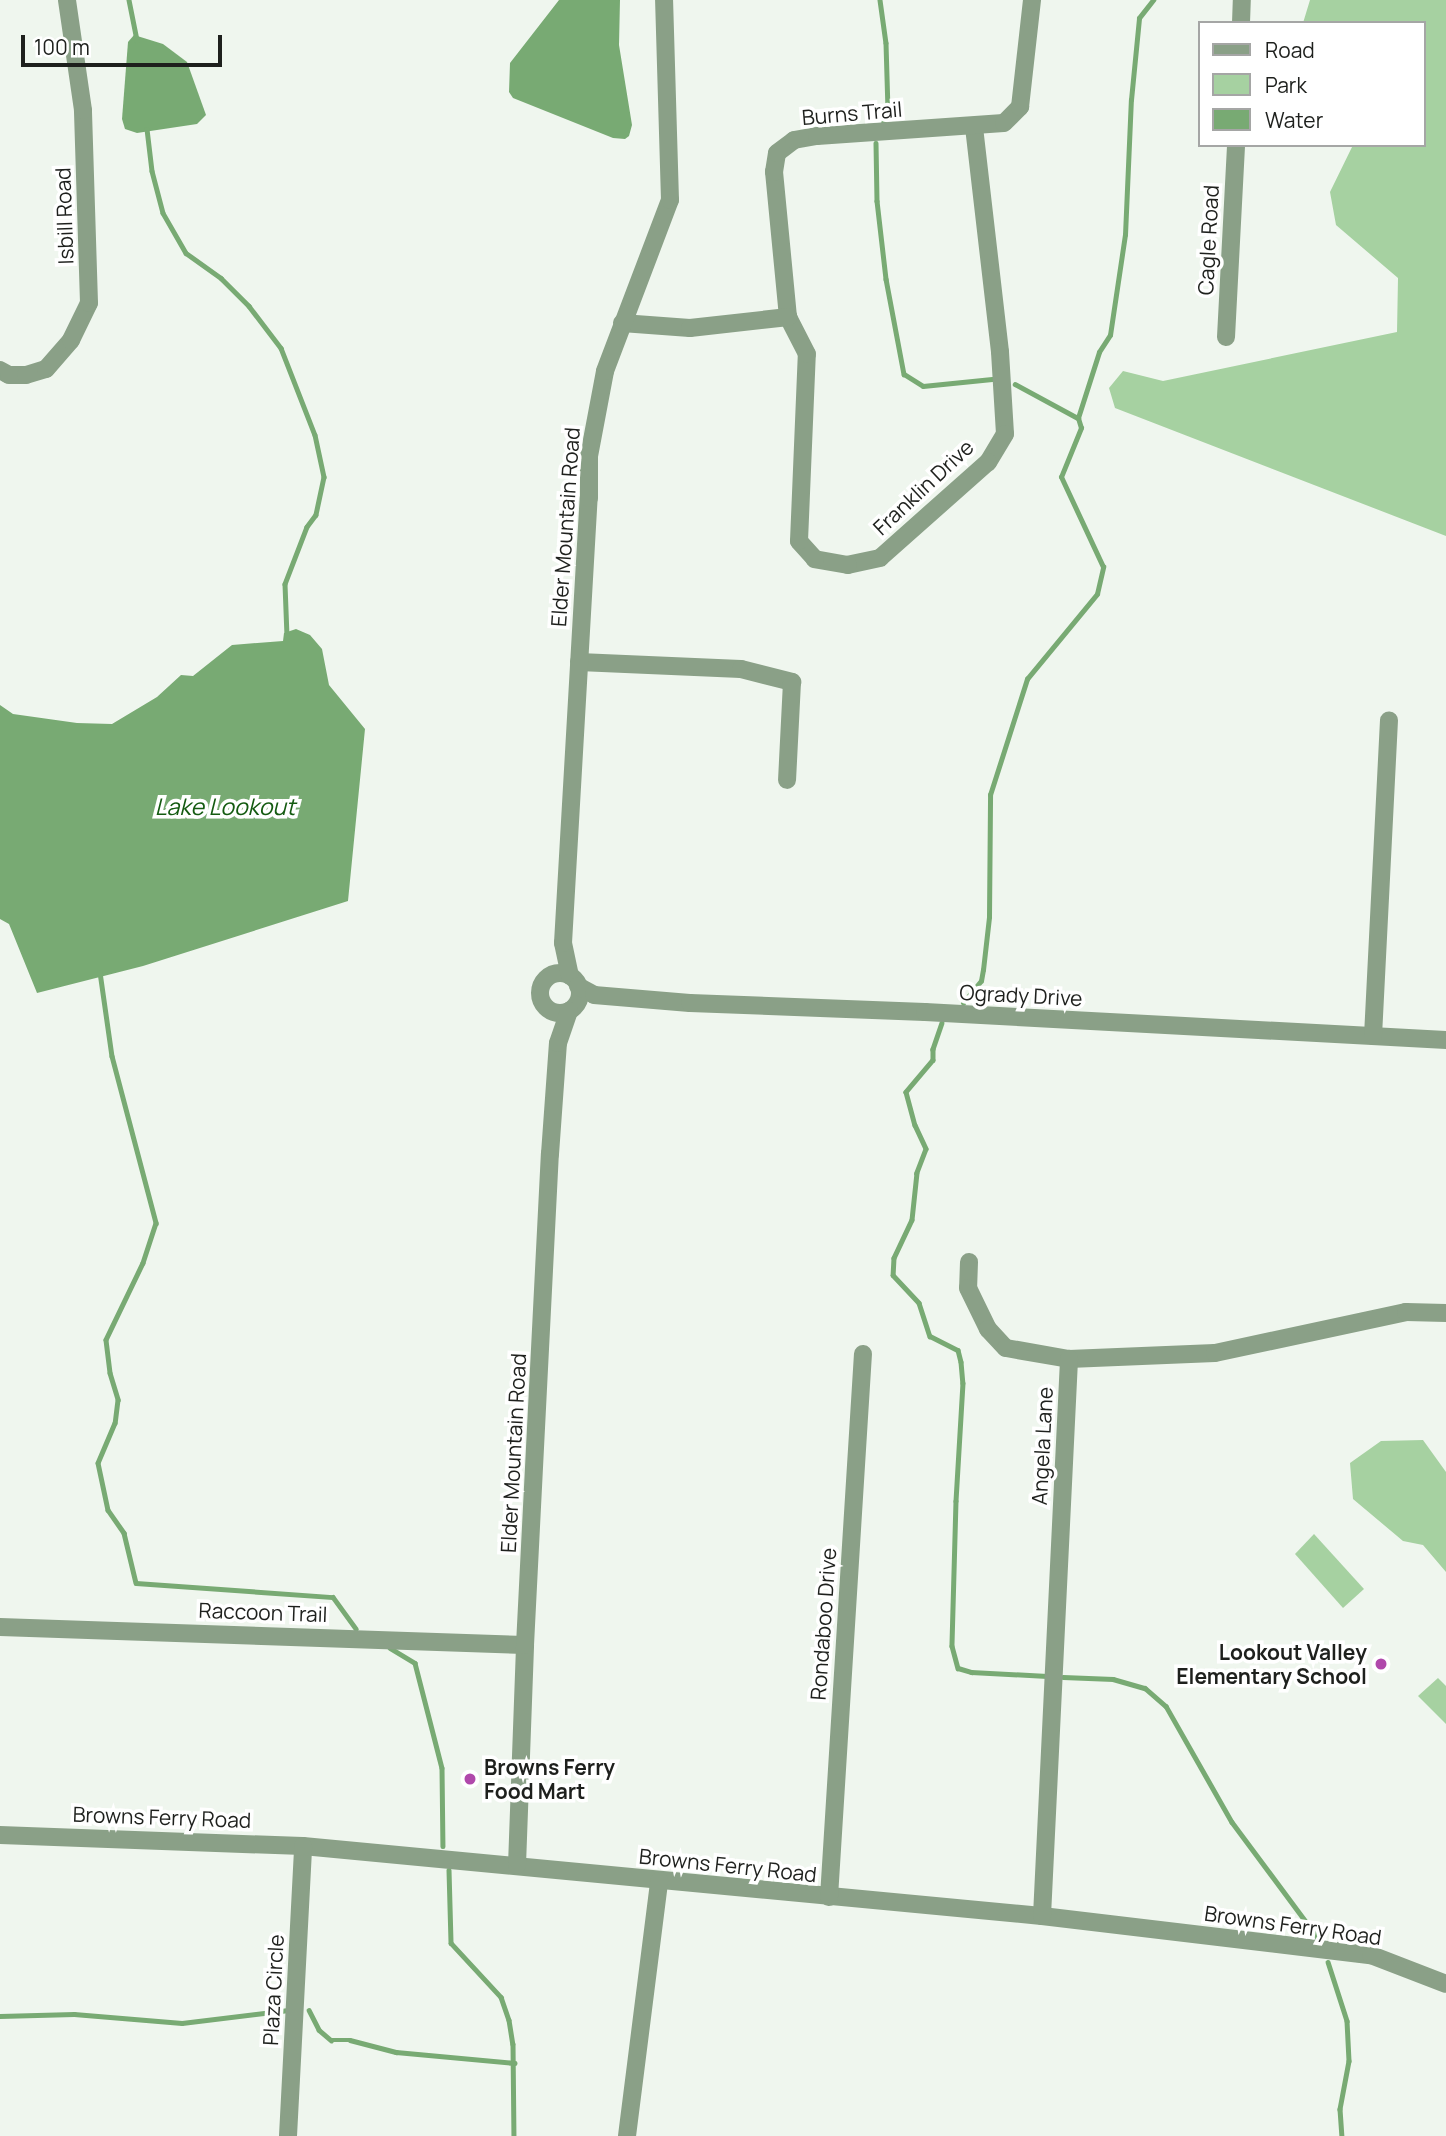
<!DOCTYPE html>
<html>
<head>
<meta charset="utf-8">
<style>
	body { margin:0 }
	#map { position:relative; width:1446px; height:2136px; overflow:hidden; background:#eff6ee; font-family:Manrope,sans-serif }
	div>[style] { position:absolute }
	.green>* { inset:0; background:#a6d1a1 }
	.water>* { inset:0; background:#78aa73 }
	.stream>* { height:4.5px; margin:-2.25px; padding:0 2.25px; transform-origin:2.25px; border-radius:2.25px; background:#78aa73 }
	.minor>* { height:18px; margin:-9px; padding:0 9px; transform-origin:9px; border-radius:9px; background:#8aa087 }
	.minor>.ring { margin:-9px; padding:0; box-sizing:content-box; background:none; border:18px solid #8aa087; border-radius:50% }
	.dots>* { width:19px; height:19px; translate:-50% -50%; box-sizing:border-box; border:4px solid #fff; border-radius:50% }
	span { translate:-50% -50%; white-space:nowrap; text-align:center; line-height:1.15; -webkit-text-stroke:7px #fff; paint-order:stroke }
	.street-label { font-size:21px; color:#1e201d }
	.poi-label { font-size:21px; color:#1e201d; font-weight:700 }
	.right { translate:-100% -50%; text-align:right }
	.left { translate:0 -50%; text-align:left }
	.water-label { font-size:23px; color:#145b11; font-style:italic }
	.legend { position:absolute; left:1198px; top:21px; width:228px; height:126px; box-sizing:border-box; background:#fff; border:2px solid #a5a6a5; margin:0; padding:9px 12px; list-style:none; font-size:21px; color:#1e201d }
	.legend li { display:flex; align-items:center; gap:14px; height:35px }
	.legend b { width:35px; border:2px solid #a5a6a5 }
	.scale { position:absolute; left:21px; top:35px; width:201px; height:32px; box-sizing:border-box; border:4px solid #1e201d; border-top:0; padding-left:9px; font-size:21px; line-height:24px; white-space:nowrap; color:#1e201d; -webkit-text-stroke:5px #fff; paint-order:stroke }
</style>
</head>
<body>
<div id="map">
	<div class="green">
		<div style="clip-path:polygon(1310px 0,1446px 0,1446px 536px,1115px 408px,1109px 388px,1123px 371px,1163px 381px,1397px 332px,1398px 278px,1336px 225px,1330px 192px,1353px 145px,1423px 145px,1423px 23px,1303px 23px)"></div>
		<div style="clip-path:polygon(1423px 1440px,1446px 1472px,1446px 1572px,1423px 1545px,1403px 1541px,1353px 1499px,1350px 1463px,1381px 1441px)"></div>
		<div style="clip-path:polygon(1314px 1534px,1364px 1589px,1343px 1608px,1295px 1554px)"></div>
		<div style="clip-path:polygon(1438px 1678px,1446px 1686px,1446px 1724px,1418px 1696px)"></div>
	</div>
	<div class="water">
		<div style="clip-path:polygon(559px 0,620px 0,619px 45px,632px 125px,629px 136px,625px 139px,613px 138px,513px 98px,509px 92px,510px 63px)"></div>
		<div style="clip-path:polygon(134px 35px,163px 44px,187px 62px,206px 115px,197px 124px,137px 133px,125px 129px,122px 119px,128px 42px)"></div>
		<div style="clip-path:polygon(296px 629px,310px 635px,322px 649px,329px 685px,365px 729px,348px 901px,143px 966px,37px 993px,9px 924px,0 919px,0 705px,13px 714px,77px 723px,112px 724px,157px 697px,181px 675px,193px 676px,232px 645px,283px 641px,284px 633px)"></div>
	</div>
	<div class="stream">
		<div style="left:129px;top:0;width:41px;rotate:78.7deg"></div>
		<div style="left:880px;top:0;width:43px;rotate:82.1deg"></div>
		<div style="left:886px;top:43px;width:69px;rotate:88.3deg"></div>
		<div style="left:888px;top:112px;width:14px;rotate:111deg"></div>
		<div style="left:147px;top:129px;width:42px;rotate:83.2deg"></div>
		<div style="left:152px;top:171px;width:43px;rotate:75.3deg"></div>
		<div style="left:163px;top:213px;width:46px;rotate:60.1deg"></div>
		<div style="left:186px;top:253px;width:43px;rotate:35.5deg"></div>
		<div style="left:221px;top:278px;width:40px;rotate:45deg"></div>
		<div style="left:249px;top:306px;width:53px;rotate:52.7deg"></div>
		<div style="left:281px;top:348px;width:93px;rotate:68.7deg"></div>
		<div style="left:315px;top:435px;width:43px;rotate:77.9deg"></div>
		<div style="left:324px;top:477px;width:39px;rotate:102deg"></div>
		<div style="left:316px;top:515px;width:15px;rotate:127deg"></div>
		<div style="left:307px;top:527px;width:61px;rotate:111.1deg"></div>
		<div style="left:285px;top:584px;width:53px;rotate:87.8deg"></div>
		<div style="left:876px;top:143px;width:58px;rotate:89deg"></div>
		<div style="left:877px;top:201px;width:79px;rotate:83.4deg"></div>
		<div style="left:886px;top:279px;width:97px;rotate:79.3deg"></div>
		<div style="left:904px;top:374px;width:22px;rotate:32deg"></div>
		<div style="left:923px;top:386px;width:69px;rotate:-5.8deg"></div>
		<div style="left:1015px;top:384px;width:72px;rotate:28.4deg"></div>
		<div style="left:100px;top:972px;width:85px;rotate:81.9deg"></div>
		<div style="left:112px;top:1056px;width:173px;rotate:75.2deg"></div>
		<div style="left:156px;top:1223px;width:42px;rotate:108deg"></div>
		<div style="left:143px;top:1263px;width:85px;rotate:115.7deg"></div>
		<div style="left:106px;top:1340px;width:33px;rotate:83deg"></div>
		<div style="left:110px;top:1373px;width:28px;rotate:73deg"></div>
		<div style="left:118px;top:1400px;width:23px;rotate:97deg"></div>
		<div style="left:115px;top:1423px;width:43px;rotate:113deg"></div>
		<div style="left:98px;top:1463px;width:48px;rotate:78deg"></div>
		<div style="left:108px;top:1510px;width:28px;rotate:55deg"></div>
		<div style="left:124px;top:1533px;width:51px;rotate:76.5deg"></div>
		<div style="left:136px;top:1583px;width:197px;rotate:4.1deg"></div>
		<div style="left:333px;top:1597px;width:39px;rotate:54deg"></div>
		<div style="left:963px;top:1003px;width:28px;rotate:-51deg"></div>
		<div style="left:981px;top:981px;width:11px;rotate:-80deg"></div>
		<div style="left:983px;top:970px;width:53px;rotate:-83.5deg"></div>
		<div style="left:989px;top:917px;width:122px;rotate:-89.5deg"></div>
		<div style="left:990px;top:795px;width:122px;rotate:-72.3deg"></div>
		<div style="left:1027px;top:679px;width:110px;rotate:-50.5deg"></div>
		<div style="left:1097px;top:594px;width:28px;rotate:-77deg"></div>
		<div style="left:1103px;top:567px;width:99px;rotate:-115deg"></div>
		<div style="left:1061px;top:477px;width:53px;rotate:-67.8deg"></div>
		<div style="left:1081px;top:428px;width:10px;rotate:-107deg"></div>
		<div style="left:1078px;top:418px;width:69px;rotate:-72.3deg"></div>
		<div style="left:1099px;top:352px;width:20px;rotate:-57deg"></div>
		<div style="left:1110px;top:335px;width:101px;rotate:-81.5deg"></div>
		<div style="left:1125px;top:235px;width:135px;rotate:-87.5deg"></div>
		<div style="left:1131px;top:100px;width:82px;rotate:-84.4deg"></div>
		<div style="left:1139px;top:18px;width:23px;rotate:-52deg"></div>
		<div style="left:942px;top:1023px;width:28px;rotate:109deg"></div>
		<div style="left:933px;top:1049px;width:11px;rotate:90deg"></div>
		<div style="left:933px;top:1060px;width:42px;rotate:130.2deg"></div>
		<div style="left:906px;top:1092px;width:34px;rotate:75deg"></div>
		<div style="left:915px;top:1125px;width:26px;rotate:65deg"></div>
		<div style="left:926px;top:1149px;width:26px;rotate:111deg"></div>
		<div style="left:917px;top:1173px;width:47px;rotate:96.1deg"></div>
		<div style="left:912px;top:1220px;width:42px;rotate:115.3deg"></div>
		<div style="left:894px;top:1258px;width:17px;rotate:93deg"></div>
		<div style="left:893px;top:1275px;width:38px;rotate:47deg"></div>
		<div style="left:919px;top:1303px;width:35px;rotate:72deg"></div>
		<div style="left:930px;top:1336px;width:31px;rotate:27deg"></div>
		<div style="left:958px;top:1350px;width:12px;rotate:76deg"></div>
		<div style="left:961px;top:1362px;width:21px;rotate:85deg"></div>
		<div style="left:963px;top:1383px;width:118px;rotate:93.4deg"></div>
		<div style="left:956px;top:1501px;width:145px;rotate:91.6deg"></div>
		<div style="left:952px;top:1646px;width:23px;rotate:75deg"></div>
		<div style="left:958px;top:1668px;width:14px;rotate:17deg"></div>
		<div style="left:971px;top:1672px;width:76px;rotate:3deg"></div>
		<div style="left:390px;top:1648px;width:29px;rotate:31deg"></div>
		<div style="left:415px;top:1663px;width:108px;rotate:75.6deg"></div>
		<div style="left:442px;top:1768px;width:78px;rotate:89.3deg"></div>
		<div style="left:1063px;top:1677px;width:50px;rotate:2.3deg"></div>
		<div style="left:1113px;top:1679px;width:33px;rotate:16deg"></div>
		<div style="left:1145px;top:1688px;width:28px;rotate:41deg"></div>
		<div style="left:1166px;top:1706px;width:133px;rotate:60.4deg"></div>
		<div style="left:1232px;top:1822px;width:144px;rotate:53.4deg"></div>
		<div style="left:449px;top:1870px;width:73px;rotate:88.4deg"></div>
		<div style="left:451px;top:1943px;width:74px;rotate:47.2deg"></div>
		<div style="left:501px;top:1997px;width:24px;rotate:71deg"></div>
		<div style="left:509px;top:2020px;width:24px;rotate:81deg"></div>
		<div style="left:513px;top:2044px;width:92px;rotate:89.4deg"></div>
		<div style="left:1328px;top:1962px;width:62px;rotate:72.1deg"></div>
		<div style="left:1347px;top:2021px;width:40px;rotate:87.1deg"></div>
		<div style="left:1349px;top:2061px;width:49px;rotate:100.6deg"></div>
		<div style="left:1340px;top:2109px;width:27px;rotate:86deg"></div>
		<div style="left:309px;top:2010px;width:22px;rotate:63deg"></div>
		<div style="left:319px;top:2030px;width:16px;rotate:40deg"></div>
		<div style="left:331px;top:2040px;width:19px"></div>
		<div style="left:350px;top:2040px;width:48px;rotate:14.6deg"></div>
		<div style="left:396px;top:2052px;width:119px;rotate:5.3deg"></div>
		<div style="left:0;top:2016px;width:74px;rotate:-1.5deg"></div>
		<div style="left:74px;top:2014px;width:108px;rotate:4.8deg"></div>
		<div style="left:182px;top:2023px;width:107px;rotate:-7deg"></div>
	</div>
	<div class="minor">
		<div style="left:1241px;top:23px;width:23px;rotate:-88deg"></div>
		<div style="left:974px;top:127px;width:226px;rotate:83.4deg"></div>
		<div style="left:1000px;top:352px;width:82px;rotate:86.5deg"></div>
		<div style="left:1005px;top:434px;width:33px;rotate:121deg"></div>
		<div style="left:988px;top:462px;width:144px;rotate:138.4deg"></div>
		<div style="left:880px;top:558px;width:33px;rotate:168deg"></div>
		<div style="left:848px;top:565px;width:34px;rotate:-170deg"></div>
		<div style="left:815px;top:559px;width:24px;rotate:-132deg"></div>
		<div style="left:799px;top:541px;width:187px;rotate:-87.6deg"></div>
		<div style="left:807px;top:354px;width:42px;rotate:-117.2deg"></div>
		<div style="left:788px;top:317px;width:146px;rotate:-95.5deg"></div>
		<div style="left:774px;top:172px;width:19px;rotate:-81deg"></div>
		<div style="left:777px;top:153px;width:21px;rotate:-37deg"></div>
		<div style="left:794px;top:140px;width:23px;rotate:-10deg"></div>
		<div style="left:817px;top:136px;width:187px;rotate:-4deg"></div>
		<div style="left:1004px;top:123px;width:23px;rotate:-45deg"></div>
		<div style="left:1020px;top:107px;width:108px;rotate:-83.6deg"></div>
		<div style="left:622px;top:323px;width:68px;rotate:4.2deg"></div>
		<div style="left:690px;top:328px;width:99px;rotate:-6.4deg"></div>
		<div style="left:1226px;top:337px;width:192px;rotate:-87deg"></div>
		<div style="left:0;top:370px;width:10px;rotate:29deg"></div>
		<div style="left:9px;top:375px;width:17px"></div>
		<div style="left:26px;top:375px;width:21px;rotate:-17deg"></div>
		<div style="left:46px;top:369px;width:38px;rotate:-49deg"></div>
		<div style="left:71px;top:340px;width:41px;rotate:-64.1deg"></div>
		<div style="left:89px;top:303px;width:193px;rotate:-91.8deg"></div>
		<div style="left:83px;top:110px;width:111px;rotate:-98.3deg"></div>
		<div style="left:579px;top:662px;width:162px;rotate:2.5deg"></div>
		<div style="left:741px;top:669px;width:53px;rotate:14.3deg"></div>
		<div style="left:792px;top:682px;width:98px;rotate:92.9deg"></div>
		<div class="ring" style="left:540px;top:973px;width:22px;height:22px"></div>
		<div style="left:570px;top:976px;width:34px;rotate:-102deg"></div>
		<div style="left:563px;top:943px;width:446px;rotate:-86.7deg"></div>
		<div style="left:589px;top:498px;width:42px;rotate:-90deg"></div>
		<div style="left:589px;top:456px;width:86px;rotate:-79.3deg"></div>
		<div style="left:605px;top:371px;width:183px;rotate:-69.2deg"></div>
		<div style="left:670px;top:200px;width:200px;rotate:-91.7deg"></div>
		<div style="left:578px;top:986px;width:18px;rotate:29deg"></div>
		<div style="left:594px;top:995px;width:96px;rotate:4.8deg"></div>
		<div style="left:690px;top:1003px;width:235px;rotate:2.2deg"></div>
		<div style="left:925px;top:1012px;width:522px;rotate:3.08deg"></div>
		<div style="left:1373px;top:1036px;width:316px;rotate:-87.1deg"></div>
		<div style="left:969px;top:1262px;width:26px;rotate:92deg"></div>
		<div style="left:968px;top:1288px;width:46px;rotate:64deg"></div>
		<div style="left:988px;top:1329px;width:26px;rotate:47deg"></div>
		<div style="left:1006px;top:1348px;width:64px;rotate:9.9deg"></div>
		<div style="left:1069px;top:1359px;width:146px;rotate:-2.4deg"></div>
		<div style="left:1215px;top:1353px;width:195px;rotate:-12.1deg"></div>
		<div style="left:1406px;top:1312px;width:40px;rotate:1.4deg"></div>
		<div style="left:0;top:1627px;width:525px;rotate:1.96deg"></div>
		<div style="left:0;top:1835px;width:303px;rotate:2.1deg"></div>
		<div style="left:303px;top:1846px;width:742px;rotate:5.41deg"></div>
		<div style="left:1042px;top:1916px;width:331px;rotate:6.8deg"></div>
		<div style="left:1371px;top:1955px;width:80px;rotate:21.1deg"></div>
		<div style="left:517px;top:1865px;width:220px;rotate:-87.9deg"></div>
		<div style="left:525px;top:1645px;width:492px;rotate:-87.1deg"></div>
		<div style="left:550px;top:1154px;width:111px;rotate:-85.9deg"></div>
		<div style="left:558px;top:1043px;width:34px;rotate:-71deg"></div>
		<div style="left:829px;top:1897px;width:544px;rotate:-86.42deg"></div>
		<div style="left:1042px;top:1916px;width:558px;rotate:-87.22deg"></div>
		<div style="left:288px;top:2136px;width:290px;rotate:-87deg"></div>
		<div style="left:627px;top:2136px;width:257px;rotate:-82.8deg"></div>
	</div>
	<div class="dots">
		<div style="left:1381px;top:1664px;background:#b048ab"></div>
		<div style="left:470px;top:1779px;background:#b048ab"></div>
	</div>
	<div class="street-label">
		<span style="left:852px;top:113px;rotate:-5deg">Burns Trail</span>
		<span style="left:64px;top:216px;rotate:-92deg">Isbill Road</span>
		<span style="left:1208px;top:240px;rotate:-87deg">Cagle Road</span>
		<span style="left:923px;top:487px;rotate:-43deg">Franklin Drive</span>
		<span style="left:565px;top:527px;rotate:-86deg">Elder Mountain Road</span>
		<span style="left:1021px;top:995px;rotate:3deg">Ogrady Drive</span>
		<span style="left:1042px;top:1446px;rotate:-87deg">Angela Lane</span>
		<span style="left:513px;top:1453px;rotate:-87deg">Elder Mountain Road</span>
		<span style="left:263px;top:1612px;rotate:2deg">Raccoon Trail</span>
		<span style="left:823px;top:1624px;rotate:-86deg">Rondaboo Drive</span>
		<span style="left:162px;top:1817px;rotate:2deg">Browns Ferry Road</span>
		<span style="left:728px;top:1865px;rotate:6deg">Browns Ferry Road</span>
		<span style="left:1293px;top:1925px;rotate:8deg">Browns Ferry Road</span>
		<span style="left:273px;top:1990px;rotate:-87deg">Plaza Circle</span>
	</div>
	<div class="poi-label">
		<span class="right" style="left:1367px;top:1664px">Lookout Valley<br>Elementary School</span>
		<span class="left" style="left:484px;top:1779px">Browns Ferry<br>Food Mart</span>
	</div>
	<div class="water-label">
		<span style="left:225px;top:806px">Lake Lookout</span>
	</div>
	<ul class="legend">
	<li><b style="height:9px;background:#8aa087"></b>Road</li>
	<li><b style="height:19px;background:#a6d1a1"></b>Park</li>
	<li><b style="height:19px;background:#78aa73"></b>Water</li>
	</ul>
	<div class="scale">100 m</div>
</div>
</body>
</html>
